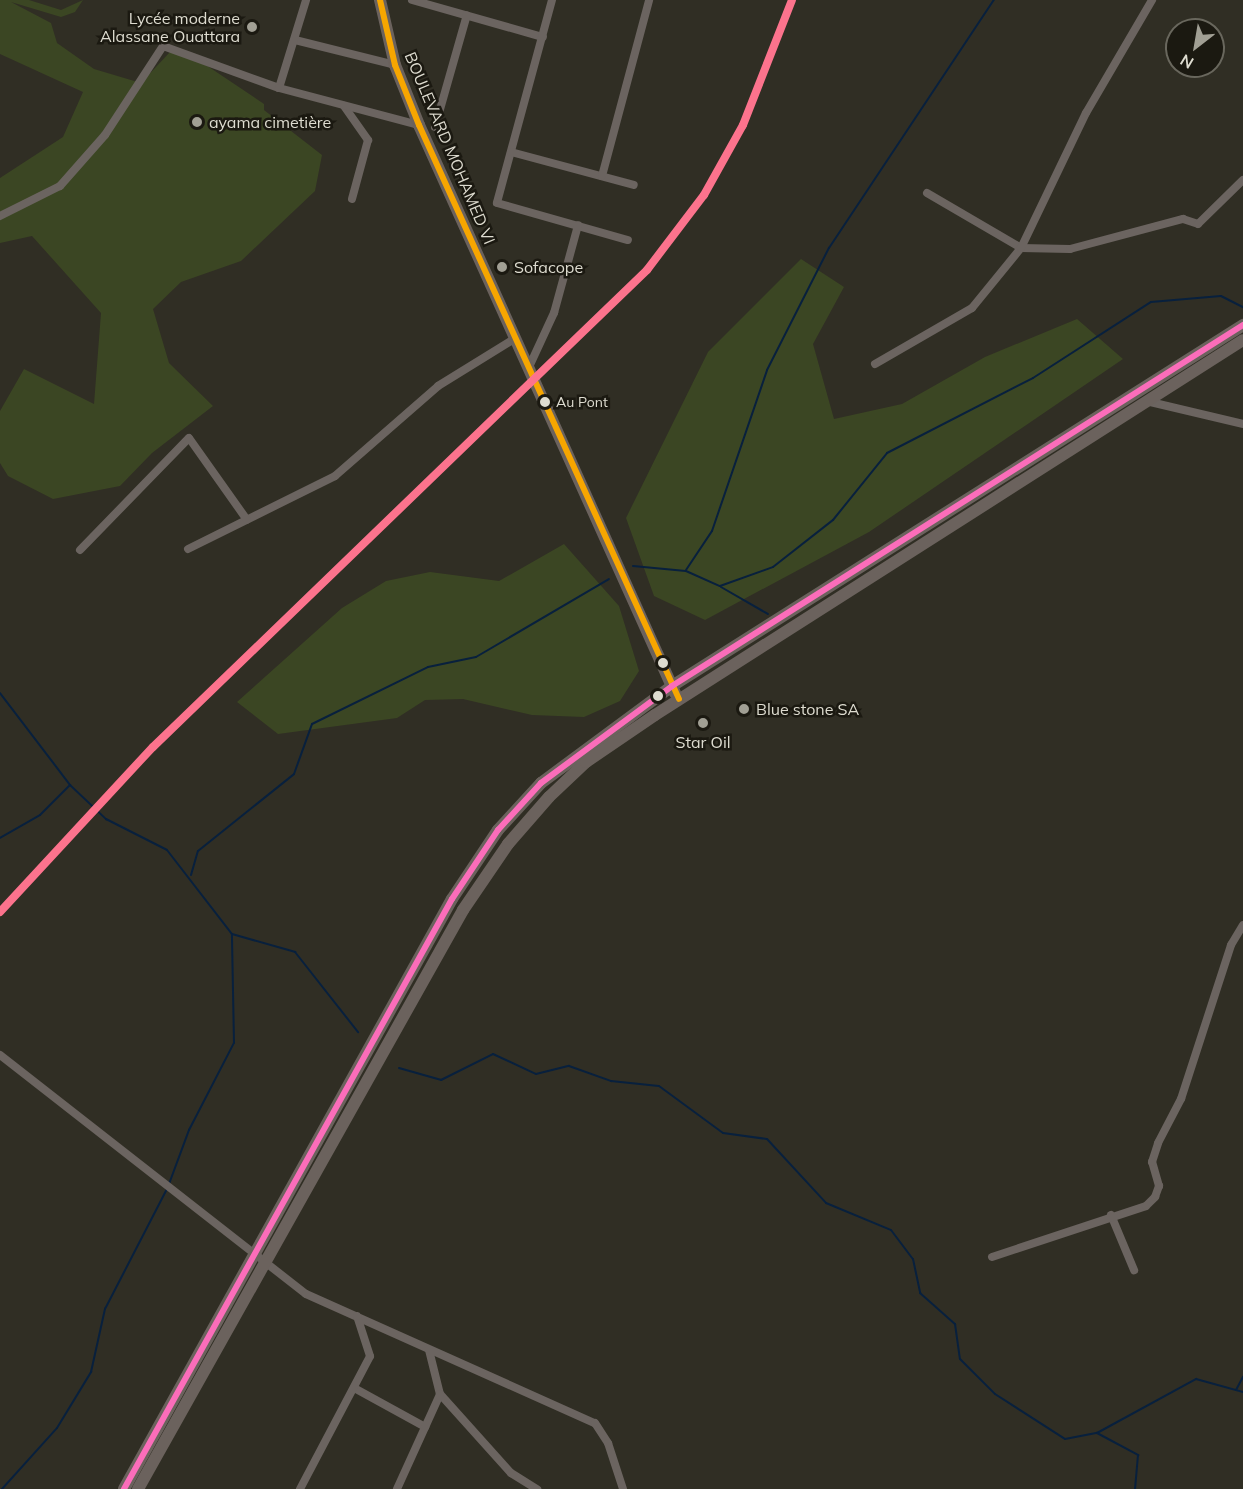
<!DOCTYPE html>
<html>
<head>
<meta charset="utf-8">
<style>
	body { margin:0 }
	#map { position:relative; width:1243px; height:1489px; overflow:hidden; background:#302e24; font-family:Mulish,sans-serif }
	div>[style] { position:absolute }
	.green>* { inset:0; background:#3b4623 }
	.stream>* { height:2px; margin:-1px; padding:0 1px; transform-origin:1px; border-radius:1px; background:#08203d }
	.minor>* { height:8px; margin:-4px; padding:0 4px; transform-origin:4px; border-radius:4px; background:#6b6460 }
	.primary>* { height:12px; margin:-6px; padding:0 6px; transform-origin:6px; border-radius:6px; background:#6b625d }
	.bus-1>* { height:6px; margin:-3px; padding:0 3px; transform-origin:3px; border-radius:3px; background:#f7a600 }
	.bus-2>* { height:6px; margin:-3px; padding:0 3px; transform-origin:3px; border-radius:3px; background:#fb6dba }
	.rail-1>* { height:8px; margin:-4px; padding:0 4px; transform-origin:4px; border-radius:4px; background:#fc738d }
	.dots>* { width:16px; height:16px; translate:-50% -50%; box-sizing:border-box; border:3px solid #1b1911; border-radius:50% }
	span { translate:-50% -50%; white-space:nowrap; text-align:center; line-height:1.15; -webkit-text-stroke:5px #1b1911; paint-order:stroke }
	.bus-label { font-size:14px; color:#dedcd0 }
	.left { translate:0 -50%; text-align:left }
	.poi-label { font-size:16px; color:#dedcd0 }
	.right { translate:-100% -50%; text-align:right }
	.street-label { font-size:16px; color:#dedcd0 }
	.north { position:absolute; left:1165px; top:18px; width:60px; height:60px; box-sizing:border-box; background:#1b1911; border:2px solid #69675d; border-radius:50%; rotate:211deg; font-size:16px; font-weight:700; line-height:24px; text-align:center; color:#dedcd0 }
	.north::after { content:''; display:block; margin:auto; width:21px; height:27px; background:#a19f94; clip-path:polygon(50% 0,100% 100%,50% 72%,0 100%) }
</style>
</head>
<body>
<div id="map">
	<div class="green">
		<div style="clip-path:polygon(0 0,29px 0,61px 10px,83px 0,75px 12px,61px 17px,11px 2px,51px 23px,57px 43px,94px 69px,141px 83px,170px 52px,203px 63px,264px 104px,264px 110px,322px 155px,315px 191px,241px 261px,181px 282px,153px 309px,169px 363px,213px 406px,152px 453px,120px 486px,53px 499px,8px 476px,0 463px,0 411px,24px 369px,94px 404px,101px 313px,32px 236px,0 243px,0 178px,63px 137px,83px 92px,0 54px)"></div>
		<div style="clip-path:polygon(801px 259px,844px 287px,813px 344px,834px 419px,902px 404px,985px 357px,1077px 319px,1123px 359px,869px 532px,705px 620px,654px 596px,626px 518px,708px 352px)"></div>
		<div style="clip-path:polygon(564px 544px,619px 606px,639px 671px,620px 701px,584px 717px,532px 715px,463px 699px,425px 700px,397px 718px,278px 734px,237px 702px,342px 608px,386px 581px,430px 572px,499px 581px)"></div>
	</div>
	<div class="stream">
		<div style="left:633px;top:566px;width:53px;rotate:5.4deg"></div>
		<div style="left:686px;top:571px;width:37px;rotate:24deg"></div>
		<div style="left:720px;top:586px;width:56px;rotate:-19.7deg"></div>
		<div style="left:773px;top:567px;width:76px;rotate:-38.1deg"></div>
		<div style="left:833px;top:520px;width:86px;rotate:-51.1deg"></div>
		<div style="left:887px;top:453px;width:164px;rotate:-27.2deg"></div>
		<div style="left:1033px;top:378px;width:140px;rotate:-32.8deg"></div>
		<div style="left:1151px;top:302px;width:70px;rotate:-4.9deg"></div>
		<div style="left:1221px;top:296px;width:25px;rotate:27deg"></div>
		<div style="left:686px;top:570px;width:47px;rotate:-56.3deg"></div>
		<div style="left:712px;top:531px;width:170px;rotate:-71.1deg"></div>
		<div style="left:767px;top:370px;width:137px;rotate:-63.1deg"></div>
		<div style="left:829px;top:248px;width:298px;rotate:-56.4deg"></div>
		<div style="left:721px;top:587px;width:54px;rotate:29.9deg"></div>
		<div style="left:0;top:693px;width:116px;rotate:52.7deg"></div>
		<div style="left:70px;top:785px;width:50px;rotate:43.4deg"></div>
		<div style="left:106px;top:819px;width:68px;rotate:26.9deg"></div>
		<div style="left:167px;top:850px;width:106px;rotate:52.3deg"></div>
		<div style="left:232px;top:934px;width:66px;rotate:15.9deg"></div>
		<div style="left:295px;top:952px;width:102px;rotate:51.8deg"></div>
		<div style="left:0;top:838px;width:46px;rotate:-29.9deg"></div>
		<div style="left:40px;top:815px;width:42px;rotate:-45deg"></div>
		<div style="left:191px;top:875px;width:25px;rotate:-74deg"></div>
		<div style="left:198px;top:851px;width:123px;rotate:-38.7deg"></div>
		<div style="left:294px;top:774px;width:53px;rotate:-70.2deg"></div>
		<div style="left:312px;top:724px;width:129px;rotate:-26.2deg"></div>
		<div style="left:428px;top:667px;width:49px;rotate:-11.8deg"></div>
		<div style="left:476px;top:657px;width:154px;rotate:-30.4deg"></div>
		<div style="left:399px;top:1068px;width:44px;rotate:15.9deg"></div>
		<div style="left:441px;top:1080px;width:58px;rotate:-26.6deg"></div>
		<div style="left:493px;top:1054px;width:47px;rotate:24.9deg"></div>
		<div style="left:536px;top:1074px;width:34px;rotate:-14deg"></div>
		<div style="left:569px;top:1066px;width:45px;rotate:19.7deg"></div>
		<div style="left:611px;top:1081px;width:48px;rotate:5.9deg"></div>
		<div style="left:659px;top:1086px;width:79px;rotate:36.3deg"></div>
		<div style="left:723px;top:1133px;width:44px;rotate:7.8deg"></div>
		<div style="left:767px;top:1139px;width:87px;rotate:47.3deg"></div>
		<div style="left:826px;top:1203px;width:70px;rotate:22.6deg"></div>
		<div style="left:891px;top:1230px;width:36px;rotate:53deg"></div>
		<div style="left:913px;top:1259px;width:35px;rotate:78deg"></div>
		<div style="left:920px;top:1293px;width:47px;rotate:41.5deg"></div>
		<div style="left:955px;top:1324px;width:35px;rotate:82deg"></div>
		<div style="left:960px;top:1359px;width:49px;rotate:45deg"></div>
		<div style="left:995px;top:1394px;width:83px;rotate:32.7deg"></div>
		<div style="left:1065px;top:1439px;width:33px;rotate:-11deg"></div>
		<div style="left:1097px;top:1433px;width:113px;rotate:-28.6deg"></div>
		<div style="left:1196px;top:1379px;width:49px;rotate:15.5deg"></div>
		<div style="left:169px;top:1184px;width:58px;rotate:-69.7deg"></div>
		<div style="left:189px;top:1130px;width:98px;rotate:-62.7deg"></div>
		<div style="left:234px;top:1043px;width:109px;rotate:-91.1deg"></div>
		<div style="left:1236px;top:1390px;width:15px;rotate:-62deg"></div>
		<div style="left:1097px;top:1433px;width:47px;rotate:28.2deg"></div>
		<div style="left:1138px;top:1455px;width:34px;rotate:95deg"></div>
		<div style="left:2px;top:1489px;width:82px;rotate:-48deg"></div>
		<div style="left:57px;top:1428px;width:66px;rotate:-58.7deg"></div>
		<div style="left:91px;top:1372px;width:65px;rotate:-77.5deg"></div>
		<div style="left:105px;top:1309px;width:135px;rotate:-62.7deg"></div>
	</div>
	<div class="minor">
		<div style="left:412px;top:0;width:136px;rotate:15.8deg"></div>
		<div style="left:552px;top:0;width:210px;rotate:105.2deg"></div>
		<div style="left:497px;top:203px;width:136px;rotate:15.8deg"></div>
		<div style="left:295px;top:40px;width:103px;rotate:14deg"></div>
		<div style="left:279px;top:88px;width:92px;rotate:-72.9deg"></div>
		<div style="left:344px;top:106px;width:42px;rotate:54.8deg"></div>
		<div style="left:368px;top:140px;width:61px;rotate:105.2deg"></div>
		<div style="left:435px;top:127px;width:116px;rotate:-74.1deg"></div>
		<div style="left:511px;top:152px;width:127px;rotate:15deg"></div>
		<div style="left:602px;top:176px;width:182px;rotate:-75deg"></div>
		<div style="left:927px;top:193px;width:109px;rotate:30.3deg"></div>
		<div style="left:1021px;top:248px;width:49px;rotate:1.2deg"></div>
		<div style="left:1070px;top:249px;width:117px;rotate:-14.9deg"></div>
		<div style="left:1183px;top:219px;width:16px;rotate:18deg"></div>
		<div style="left:1198px;top:224px;width:63px;rotate:-44.4deg"></div>
		<div style="left:0;top:216px;width:67px;rotate:-26.6deg"></div>
		<div style="left:60px;top:186px;width:68px;rotate:-48.6deg"></div>
		<div style="left:105px;top:135px;width:106px;rotate:-56.9deg"></div>
		<div style="left:163px;top:46px;width:123px;rotate:19.9deg"></div>
		<div style="left:279px;top:88px;width:145px;rotate:14.8deg"></div>
		<div style="left:875px;top:364px;width:112px;rotate:-30deg"></div>
		<div style="left:972px;top:308px;width:77px;rotate:-50.8deg"></div>
		<div style="left:1021px;top:248px;width:150px;rotate:-64.3deg"></div>
		<div style="left:1086px;top:113px;width:131px;rotate:-59.7deg"></div>
		<div style="left:529px;top:367px;width:60px;rotate:-65.2deg"></div>
		<div style="left:554px;top:313px;width:91px;rotate:-74.7deg"></div>
		<div style="left:1146px;top:401px;width:100px;rotate:13.3deg"></div>
		<div style="left:188px;top:549px;width:164px;rotate:-26.4deg"></div>
		<div style="left:335px;top:476px;width:137px;rotate:-41.1deg"></div>
		<div style="left:438px;top:386px;width:89px;rotate:-31.7deg"></div>
		<div style="left:80px;top:550px;width:156px;rotate:-45.8deg"></div>
		<div style="left:189px;top:438px;width:100px;rotate:54.7deg"></div>
		<div style="left:0;top:1055px;width:388px;rotate:38deg"></div>
		<div style="left:306px;top:1294px;width:316px;rotate:24.1deg"></div>
		<div style="left:595px;top:1423px;width:24px;rotate:57deg"></div>
		<div style="left:608px;top:1443px;width:48px;rotate:71.9deg"></div>
		<div style="left:1111px;top:1215px;width:60px;rotate:67.3deg"></div>
		<div style="left:992px;top:1257px;width:162px;rotate:-18.3deg"></div>
		<div style="left:1146px;top:1206px;width:13px;rotate:-45deg"></div>
		<div style="left:1155px;top:1197px;width:12px;rotate:-70deg"></div>
		<div style="left:1159px;top:1186px;width:25px;rotate:-106deg"></div>
		<div style="left:1152px;top:1162px;width:20px;rotate:-72deg"></div>
		<div style="left:1158px;top:1143px;width:50px;rotate:-62.4deg"></div>
		<div style="left:1181px;top:1099px;width:162px;rotate:-72deg"></div>
		<div style="left:1231px;top:945px;width:23px;rotate:-59deg"></div>
		<div style="left:429px;top:1350px;width:45px;rotate:76deg"></div>
		<div style="left:440px;top:1394px;width:106px;rotate:48.1deg"></div>
		<div style="left:511px;top:1473px;width:31px;rotate:32deg"></div>
		<div style="left:356px;top:1389px;width:79px;rotate:28.8deg"></div>
		<div style="left:300px;top:1489px;width:150px;rotate:-62.2deg"></div>
		<div style="left:370px;top:1356px;width:42px;rotate:-108deg"></div>
		<div style="left:397px;top:1489px;width:104px;rotate:-65.6deg"></div>
	</div>
	<div class="primary">
		<div style="left:380px;top:0;width:67px;rotate:77deg"></div>
		<div style="left:395px;top:65px;width:65px;rotate:68.2deg"></div>
		<div style="left:419px;top:125px;width:623px;rotate:65.74deg"></div>
		<div style="left:124px;top:1489px;width:675px;rotate:-60.93deg"></div>
		<div style="left:452px;top:899px;width:83px;rotate:-56.3deg"></div>
		<div style="left:498px;top:830px;width:64px;rotate:-47.5deg"></div>
		<div style="left:541px;top:783px;width:163px;rotate:-36.5deg"></div>
		<div style="left:672px;top:686px;width:676px;rotate:-32.3deg"></div>
		<div style="left:138px;top:1489px;width:664px;rotate:-60.69deg"></div>
		<div style="left:463px;top:910px;width:80px;rotate:-55.7deg"></div>
		<div style="left:508px;top:844px;width:62px;rotate:-48.9deg"></div>
		<div style="left:549px;top:797px;width:51px;rotate:-43.4deg"></div>
		<div style="left:586px;top:762px;width:83px;rotate:-34.3deg"></div>
		<div style="left:655px;top:715px;width:697px;rotate:-32.53deg"></div>
	</div>
	<div class="bus-1">
		<div style="left:380px;top:0;width:67px;rotate:77deg"></div>
		<div style="left:395px;top:65px;width:65px;rotate:68.2deg"></div>
		<div style="left:419px;top:125px;width:630px;rotate:65.63deg"></div>
	</div>
	<div class="bus-2">
		<div style="left:124px;top:1489px;width:675px;rotate:-60.93deg"></div>
		<div style="left:452px;top:899px;width:83px;rotate:-56.3deg"></div>
		<div style="left:498px;top:830px;width:64px;rotate:-47.5deg"></div>
		<div style="left:541px;top:783px;width:163px;rotate:-36.5deg"></div>
		<div style="left:672px;top:686px;width:676px;rotate:-32.3deg"></div>
	</div>
	<div class="rail-1">
		<div style="left:0;top:912px;width:225px;rotate:-47.2deg"></div>
		<div style="left:153px;top:747px;width:687px;rotate:-44deg"></div>
		<div style="left:647px;top:270px;width:94px;rotate:-52.8deg"></div>
		<div style="left:704px;top:195px;width:80px;rotate:-60.9deg"></div>
		<div style="left:743px;top:125px;width:134px;rotate:-68.6deg"></div>
	</div>
	<div class="dots">
		<div style="left:252px;top:27px;background:#a19f94"></div>
		<div style="left:197px;top:122px;background:#a19f94"></div>
		<div style="left:502px;top:267px;background:#a19f94"></div>
		<div style="left:545px;top:402px;background:#dedcd0"></div>
		<div style="left:663px;top:663px;background:#dedcd0"></div>
		<div style="left:658px;top:696px;background:#dedcd0"></div>
		<div style="left:744px;top:709px;background:#a19f94"></div>
		<div style="left:703px;top:723px;background:#a19f94"></div>
	</div>
	<div class="bus-label">
		<span class="left" style="left:556px;top:402px">Au Pont</span>
	</div>
	<div class="poi-label">
		<span class="right" style="left:240px;top:27px">Lycée moderne<br>Alassane Ouattara</span>
		<span class="left" style="left:209px;top:122px">ayama cimetière</span>
		<span class="left" style="left:514px;top:267px">Sofacope</span>
		<span class="left" style="left:756px;top:709px">Blue stone SA</span>
		<span style="left:703px;top:742px">Star Oil</span>
	</div>
	<div class="street-label">
		<span style="left:450px;top:148px;rotate:67deg">BOULEVARD MOHAMED VI</span>
	</div>
	<div class="north">N</div>
</div>
</body>
</html>
